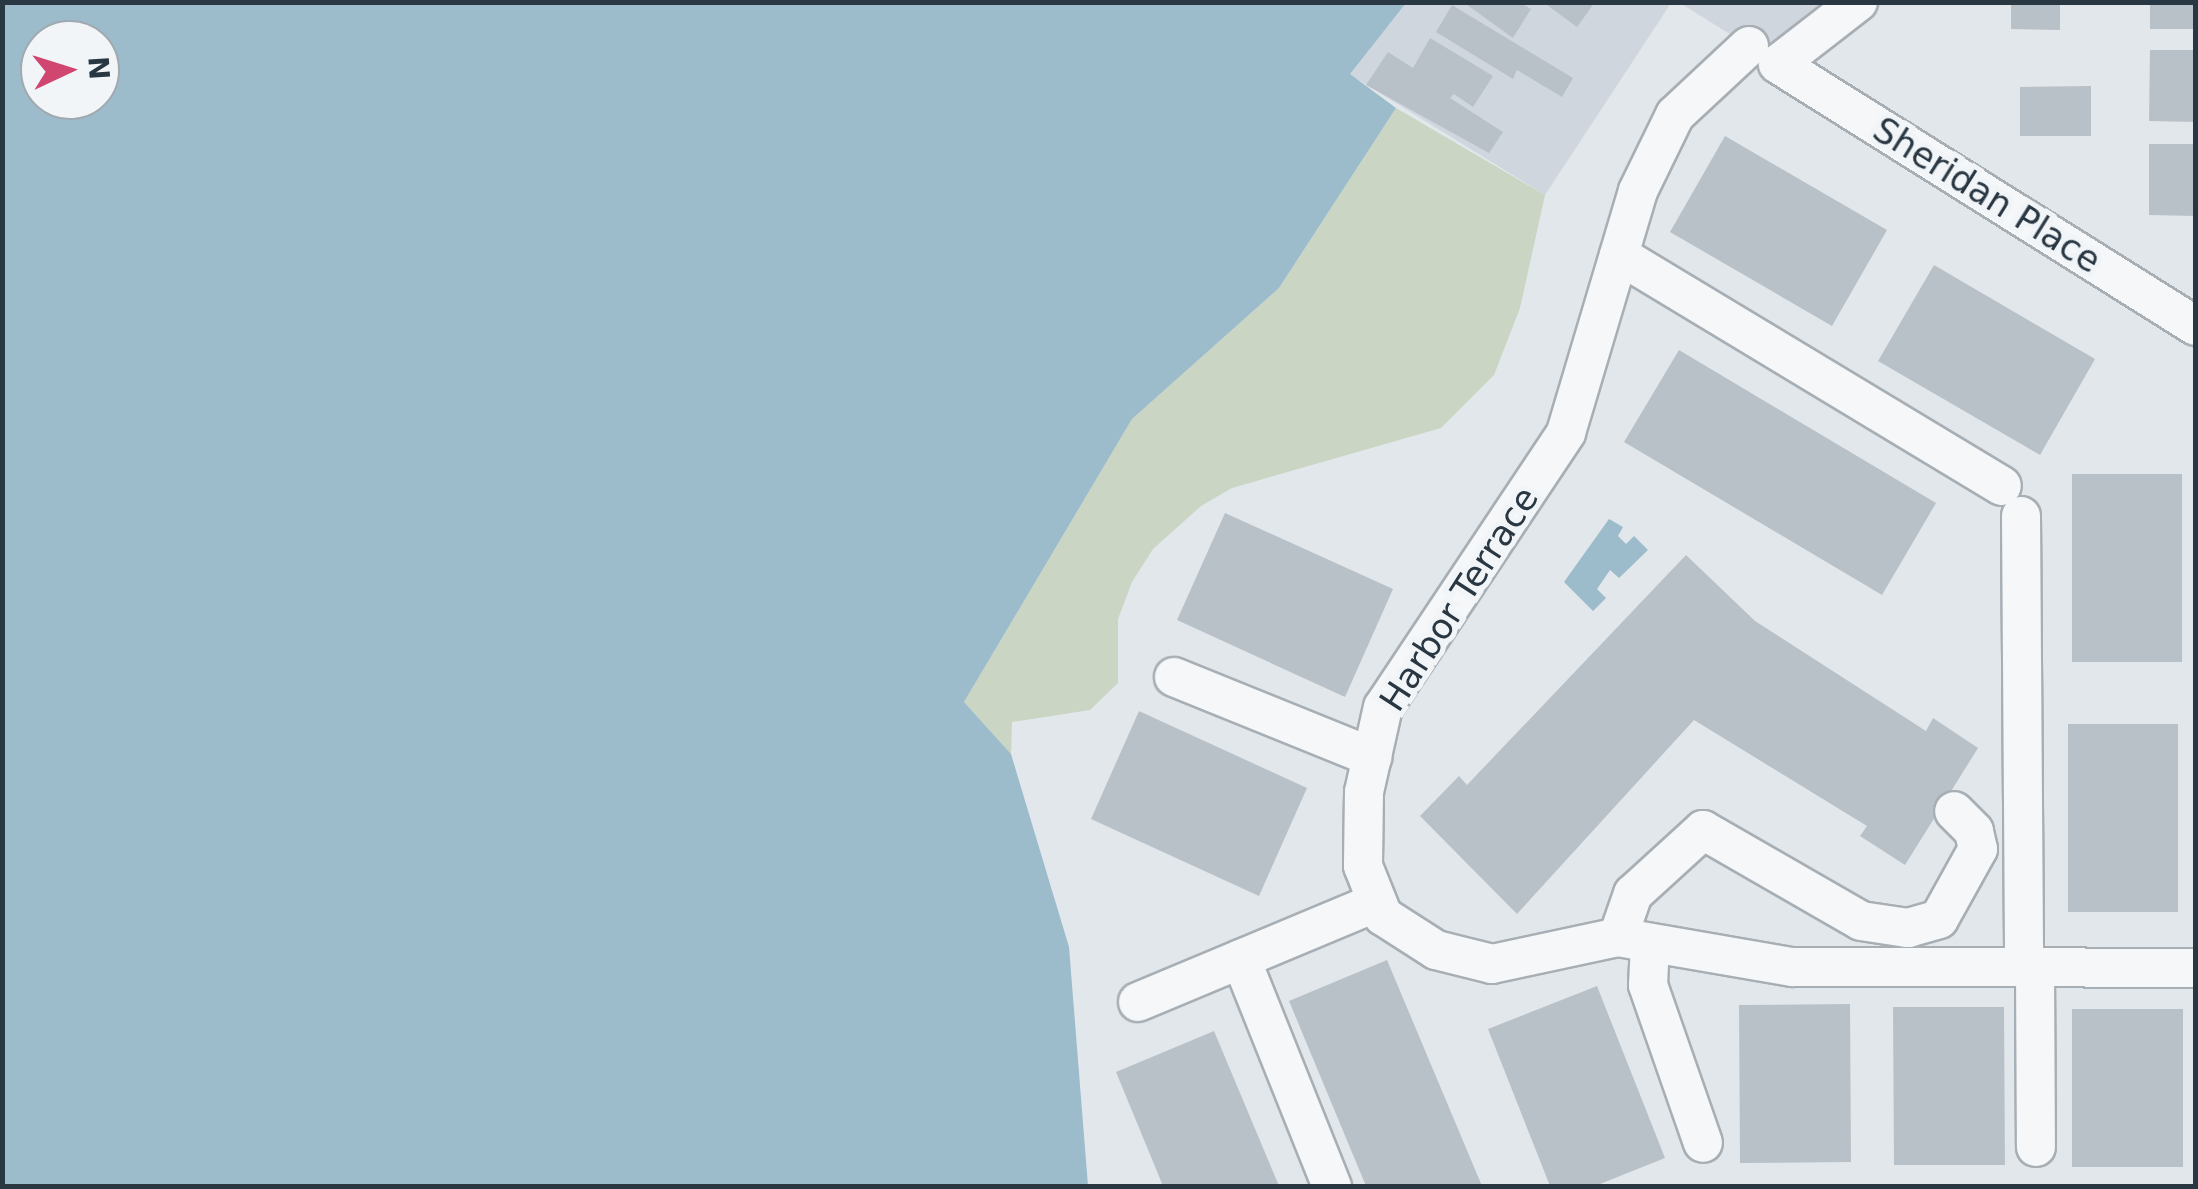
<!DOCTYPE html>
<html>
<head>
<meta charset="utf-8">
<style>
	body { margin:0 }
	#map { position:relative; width:2198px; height:1189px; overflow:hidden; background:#e2e7eb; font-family:"DejaVu Sans",sans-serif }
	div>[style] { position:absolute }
	.built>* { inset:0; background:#d0d6dd }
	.green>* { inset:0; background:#cad5c3 }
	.water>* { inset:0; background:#9cbbcb }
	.building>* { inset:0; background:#b9c1c8 }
	.roads { filter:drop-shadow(2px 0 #a7afb5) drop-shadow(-2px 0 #a7afb5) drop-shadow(0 2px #a7afb5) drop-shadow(0 -2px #a7afb5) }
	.minor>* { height:38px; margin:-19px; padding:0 19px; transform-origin:19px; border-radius:19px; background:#f5f7f9 }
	span { translate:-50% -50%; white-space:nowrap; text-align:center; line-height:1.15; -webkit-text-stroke:10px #f1f5f8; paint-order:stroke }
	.street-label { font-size:35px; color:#293743 }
	.frame { position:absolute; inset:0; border:5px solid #293743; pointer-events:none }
	.north { position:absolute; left:20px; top:20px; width:100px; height:100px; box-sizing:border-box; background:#f1f5f8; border:2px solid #a1a9b0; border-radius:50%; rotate:86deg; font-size:28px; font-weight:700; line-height:40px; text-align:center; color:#293743 }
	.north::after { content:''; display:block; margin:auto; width:35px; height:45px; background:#d14571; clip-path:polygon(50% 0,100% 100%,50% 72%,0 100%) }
</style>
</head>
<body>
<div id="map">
	<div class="built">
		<div style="clip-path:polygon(1406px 3px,1671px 3px,1545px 195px,1349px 74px)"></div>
		<div style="clip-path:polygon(1680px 3px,1858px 3px,1778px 64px)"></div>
	</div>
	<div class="green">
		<div style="clip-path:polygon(1396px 108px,1545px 195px,1520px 308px,1494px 375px,1441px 428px,1232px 488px,1201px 506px,1153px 549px,1132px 582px,1118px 619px,1118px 683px,1090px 710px,1012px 722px,1011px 754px,964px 702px,1132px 419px,1279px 288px)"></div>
	</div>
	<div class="water">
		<div style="clip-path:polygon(evenodd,2px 3px,1406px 3px,1350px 74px,1396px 108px,1279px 288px,1132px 419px,964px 702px,1011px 754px,1069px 947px,1088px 1186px,3px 1186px,2px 3px,40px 40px,100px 40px,100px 100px,40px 100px,40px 40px)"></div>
		<div style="clip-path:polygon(1609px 519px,1623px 527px,1618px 536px,1626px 544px,1634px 536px,1648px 550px,1619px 578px,1610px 570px,1597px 589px,1606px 598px,1593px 611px,1564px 582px)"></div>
	</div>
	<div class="building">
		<div style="clip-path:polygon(1463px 2px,1519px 2px,1531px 9px,1513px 38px)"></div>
		<div style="clip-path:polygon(1543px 2px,1595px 2px,1577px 27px)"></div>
		<div style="clip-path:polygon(2011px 2px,2060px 2px,2060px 30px,2011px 29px)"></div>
		<div style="clip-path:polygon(2150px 2px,2196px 2px,2196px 29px,2150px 29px)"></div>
		<div style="clip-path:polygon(1452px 5px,1573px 78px,1562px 97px,1517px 70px,1513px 79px,1436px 32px)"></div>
		<div style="clip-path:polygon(1430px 38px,1493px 76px,1473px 107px,1454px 94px,1450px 98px,1503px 132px,1489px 153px,1366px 85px,1388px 52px,1413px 68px)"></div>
		<div style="clip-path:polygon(2150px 50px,2196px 50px,2196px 122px,2149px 121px)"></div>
		<div style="clip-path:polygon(2091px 86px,2091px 136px,2020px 136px,2020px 87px)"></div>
		<div style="clip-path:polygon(1725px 136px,1887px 230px,1832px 326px,1670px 232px)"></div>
		<div style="clip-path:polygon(2149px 144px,2196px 144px,2196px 216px,2149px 215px)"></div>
		<div style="clip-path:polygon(1934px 265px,2095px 359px,2040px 455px,1878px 361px)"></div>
		<div style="clip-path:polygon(1679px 350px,1936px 503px,1882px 595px,1624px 442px)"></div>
		<div style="clip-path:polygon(2072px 474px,2182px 474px,2182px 662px,2072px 662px)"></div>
		<div style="clip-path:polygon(1225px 513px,1393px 589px,1345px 697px,1177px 620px)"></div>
		<div style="clip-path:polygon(1686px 555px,1755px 621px,1926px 731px,1933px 718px,1978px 748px,1905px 865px,1860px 836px,1867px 826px,1694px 720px,1517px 914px,1420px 816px,1459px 776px,1467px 785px)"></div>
		<div style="clip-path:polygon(1139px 711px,1307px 788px,1259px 896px,1091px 819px)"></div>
		<div style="clip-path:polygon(2068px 724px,2178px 724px,2178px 912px,2068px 912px)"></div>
		<div style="clip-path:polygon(1387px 960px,1482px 1186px,1366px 1186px,1289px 1001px)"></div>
		<div style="clip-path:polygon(1597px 986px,1665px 1158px,1595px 1186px,1550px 1186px,1488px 1029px)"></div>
		<div style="clip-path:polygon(1850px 1004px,1851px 1162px,1740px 1163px,1739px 1005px)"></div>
		<div style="clip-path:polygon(1893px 1007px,2004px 1007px,2005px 1165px,1894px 1165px)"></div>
		<div style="clip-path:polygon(2072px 1009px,2183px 1009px,2183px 1167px,2072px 1167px)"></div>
		<div style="clip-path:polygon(1214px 1031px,1279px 1186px,1163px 1186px,1116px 1072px)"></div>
	</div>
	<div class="roads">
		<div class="minor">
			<div style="left:1858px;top:2px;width:101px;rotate:142.2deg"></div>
			<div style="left:1778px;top:64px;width:493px;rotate:32.1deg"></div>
			<div style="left:1749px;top:46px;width:101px;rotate:137deg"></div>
			<div style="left:1675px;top:115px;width:85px;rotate:116deg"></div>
			<div style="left:1638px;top:191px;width:252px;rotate:106.6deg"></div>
			<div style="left:1566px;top:433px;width:329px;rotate:123.7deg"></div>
			<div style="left:1383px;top:707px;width:87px;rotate:102.6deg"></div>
			<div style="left:1364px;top:792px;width:74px;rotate:90.8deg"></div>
			<div style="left:1363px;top:866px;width:54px;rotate:68.2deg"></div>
			<div style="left:1383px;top:916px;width:63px;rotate:32.7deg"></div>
			<div style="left:1436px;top:950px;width:58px;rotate:14deg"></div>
			<div style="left:1492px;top:964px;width:129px;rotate:-12.1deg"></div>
			<div style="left:1618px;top:937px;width:177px;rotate:9.8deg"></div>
			<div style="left:1792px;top:967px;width:404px;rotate:0.1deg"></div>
			<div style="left:1619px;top:255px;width:447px;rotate:31.1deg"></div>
			<div style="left:2021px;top:516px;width:452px;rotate:89.6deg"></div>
			<div style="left:1174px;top:677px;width:214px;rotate:22deg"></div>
			<div style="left:1618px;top:937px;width:46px;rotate:-70.8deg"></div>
			<div style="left:1633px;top:894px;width:95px;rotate:-42.4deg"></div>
			<div style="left:1703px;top:830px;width:182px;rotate:29.9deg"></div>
			<div style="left:1861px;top:921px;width:48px;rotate:8.5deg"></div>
			<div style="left:1908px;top:928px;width:32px;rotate:-16deg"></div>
			<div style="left:1939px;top:919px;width:80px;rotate:-60.9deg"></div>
			<div style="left:1978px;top:849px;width:18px;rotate:-103deg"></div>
			<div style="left:1974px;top:831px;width:28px;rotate:-135deg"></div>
			<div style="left:1650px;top:943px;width:42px;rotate:92.7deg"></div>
			<div style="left:1648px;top:985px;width:167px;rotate:70.8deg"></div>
			<div style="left:1241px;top:959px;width:245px;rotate:68.2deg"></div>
			<div style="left:2035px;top:968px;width:179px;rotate:89.7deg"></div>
			<div style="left:1138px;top:1002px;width:259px;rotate:-22.7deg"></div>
		</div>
	</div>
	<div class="street-label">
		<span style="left:1987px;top:195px;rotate:32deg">Sheridan Place</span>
		<span style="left:1459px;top:599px;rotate:-57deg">Harbor Terrace</span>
	</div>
	<div class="frame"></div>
	<div class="north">N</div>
</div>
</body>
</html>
